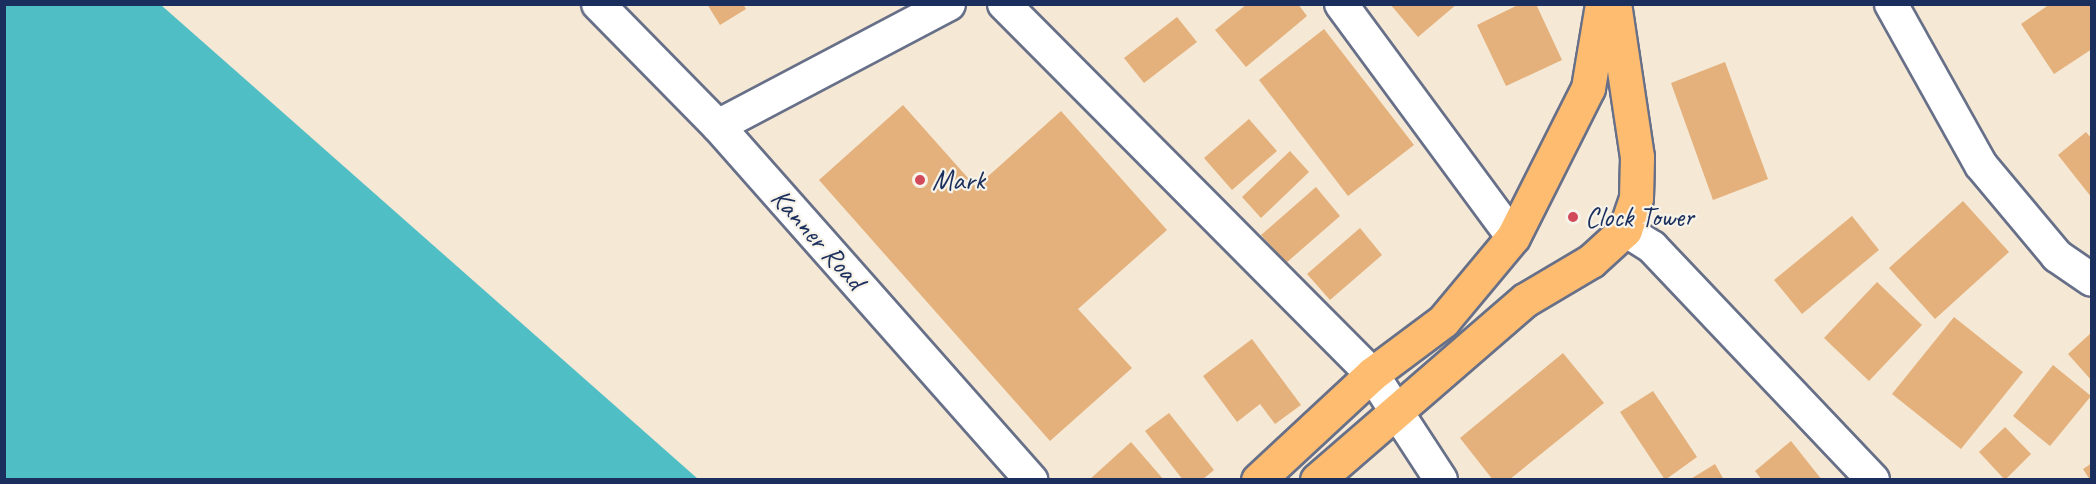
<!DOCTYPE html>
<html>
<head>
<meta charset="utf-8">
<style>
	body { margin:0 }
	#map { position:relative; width:2096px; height:484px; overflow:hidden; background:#f5e8d5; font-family:Caveat,sans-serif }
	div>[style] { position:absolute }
	.water>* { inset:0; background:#50bfc5 }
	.building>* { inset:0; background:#e4b17c }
	.roads { filter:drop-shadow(2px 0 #677088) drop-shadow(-2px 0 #677088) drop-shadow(0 2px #677088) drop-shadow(0 -2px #677088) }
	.minor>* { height:32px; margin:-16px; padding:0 16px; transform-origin:16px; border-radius:16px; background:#fff }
	.trunk>* { height:33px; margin:-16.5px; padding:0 16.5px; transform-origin:16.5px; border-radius:16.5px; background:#febc70 }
	.dots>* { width:16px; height:16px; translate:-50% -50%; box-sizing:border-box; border:3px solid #f7f3e8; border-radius:50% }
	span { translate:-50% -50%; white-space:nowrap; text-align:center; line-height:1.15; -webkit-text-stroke:4.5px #f7f3e8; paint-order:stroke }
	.poi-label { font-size:28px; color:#1b2f5e }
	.left { translate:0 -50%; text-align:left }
	.street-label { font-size:28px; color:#1b2f5e }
	.frame { position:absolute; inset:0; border:6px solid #1b2f5e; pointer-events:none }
</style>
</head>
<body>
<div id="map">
	<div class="water">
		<div style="clip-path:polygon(4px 5px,161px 5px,698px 479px,5px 479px)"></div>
	</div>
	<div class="building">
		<div style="clip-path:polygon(707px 4px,743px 4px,746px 9px,720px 25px)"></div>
		<div style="clip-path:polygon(1247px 4px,1298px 4px,1307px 16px,1246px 67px,1215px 30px)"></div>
		<div style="clip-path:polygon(1390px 4px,1457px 4px,1418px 37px)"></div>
		<div style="clip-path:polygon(1520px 4px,1536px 4px,1562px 60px,1506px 86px,1477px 25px)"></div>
		<div style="clip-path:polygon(2050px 4px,2092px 4px,2092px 49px,2054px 74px,2021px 24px)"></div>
		<div style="clip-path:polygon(1177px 17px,1197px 42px,1144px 83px,1124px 58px)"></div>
		<div style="clip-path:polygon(1324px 29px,1414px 145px,1348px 196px,1259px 80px)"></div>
		<div style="clip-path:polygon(1725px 62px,1768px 179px,1713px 200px,1671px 83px)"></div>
		<div style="clip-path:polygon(903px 105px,976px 187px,1061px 111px,1167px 230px,1078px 309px,1132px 368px,1050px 441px,819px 180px)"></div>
		<div style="clip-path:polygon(1249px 119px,1277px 151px,1232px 190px,1204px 158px)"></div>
		<div style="clip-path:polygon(2086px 132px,2092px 139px,2092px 198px,2058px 155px)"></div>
		<div style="clip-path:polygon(1290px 151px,1309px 172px,1261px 218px,1242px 197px)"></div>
		<div style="clip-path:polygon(1316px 187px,1340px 216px,1286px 263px,1261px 235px)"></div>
		<div style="clip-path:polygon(1963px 201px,2009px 252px,1935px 319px,1889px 268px)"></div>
		<div style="clip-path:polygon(1852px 216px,1879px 250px,1802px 314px,1774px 280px)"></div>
		<div style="clip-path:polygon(1360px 228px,1382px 255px,1330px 300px,1307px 274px)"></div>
		<div style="clip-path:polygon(1877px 282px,1922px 325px,1869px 381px,1824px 338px)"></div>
		<div style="clip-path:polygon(1954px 317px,2023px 372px,1961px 449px,1892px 394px)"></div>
		<div style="clip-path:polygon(2092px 332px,2092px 381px,2068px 354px)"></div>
		<div style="clip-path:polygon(1252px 339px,1301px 405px,1275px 424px,1260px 404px,1237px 422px,1203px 376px)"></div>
		<div style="clip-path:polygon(1563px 353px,1604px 403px,1509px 480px,1493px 480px,1460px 438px)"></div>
		<div style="clip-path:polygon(2053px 365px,2091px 396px,2050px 446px,2013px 416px)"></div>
		<div style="clip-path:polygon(1653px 391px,1697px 457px,1665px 480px,1620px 412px)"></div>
		<div style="clip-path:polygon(1169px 413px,1214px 470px,1202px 480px,1183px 480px,1145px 431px)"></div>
		<div style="clip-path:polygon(2005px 427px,2031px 454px,2005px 480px,1979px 452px)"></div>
		<div style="clip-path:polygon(1791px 441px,1822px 480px,1762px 480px,1755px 471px)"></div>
		<div style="clip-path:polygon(1131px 442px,1164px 480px,1089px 480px)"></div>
		<div style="clip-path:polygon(2092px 463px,2092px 480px,2090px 480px,2083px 469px)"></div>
		<div style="clip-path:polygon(1715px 464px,1724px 480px,1689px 480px)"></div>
	</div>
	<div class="roads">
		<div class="minor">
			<div style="left:598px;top:4px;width:171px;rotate:45.5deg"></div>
			<div style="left:718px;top:126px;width:473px;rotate:48.5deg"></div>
			<div style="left:1004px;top:4px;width:522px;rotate:45.16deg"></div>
			<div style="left:1372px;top:374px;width:126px;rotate:56.9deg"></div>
			<div style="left:1341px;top:4px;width:290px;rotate:53.6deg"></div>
			<div style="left:1891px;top:4px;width:184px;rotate:60.8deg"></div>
			<div style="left:1981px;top:165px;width:119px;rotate:50.1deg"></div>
			<div style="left:2057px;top:256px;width:42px;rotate:34.4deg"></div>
			<div style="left:718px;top:126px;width:261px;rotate:-27.8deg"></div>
			<div style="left:1625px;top:230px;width:32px;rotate:32deg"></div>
			<div style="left:1652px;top:247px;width:321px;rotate:46.5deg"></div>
		</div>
		<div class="trunk">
			<div style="left:1258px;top:480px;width:156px;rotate:-42.9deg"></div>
			<div style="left:1372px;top:374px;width:89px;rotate:-36.7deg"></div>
			<div style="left:1443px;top:321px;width:109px;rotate:-50.2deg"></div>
			<div style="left:1513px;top:237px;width:167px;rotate:-63.3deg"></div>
			<div style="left:1588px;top:88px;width:85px;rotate:-80.5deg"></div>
			<div style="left:1317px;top:480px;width:275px;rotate:-40.9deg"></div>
			<div style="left:1525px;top:300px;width:77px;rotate:-30.6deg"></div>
			<div style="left:1591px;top:261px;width:46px;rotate:-42.4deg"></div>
			<div style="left:1625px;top:230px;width:34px;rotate:-71deg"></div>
			<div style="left:1636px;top:198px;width:41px;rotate:-88.6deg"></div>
			<div style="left:1637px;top:157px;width:155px;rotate:-98.5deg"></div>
		</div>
	</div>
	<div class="dots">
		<div style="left:920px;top:180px;background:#d1495b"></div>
		<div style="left:1573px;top:217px;background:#d1495b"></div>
	</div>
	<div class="poi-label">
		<span class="left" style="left:932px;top:180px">Mark</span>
		<span class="left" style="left:1585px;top:217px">Clock Tower</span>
	</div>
	<div class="street-label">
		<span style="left:818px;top:239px;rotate:48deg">Kanner Road</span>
	</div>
	<div class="frame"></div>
</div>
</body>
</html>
